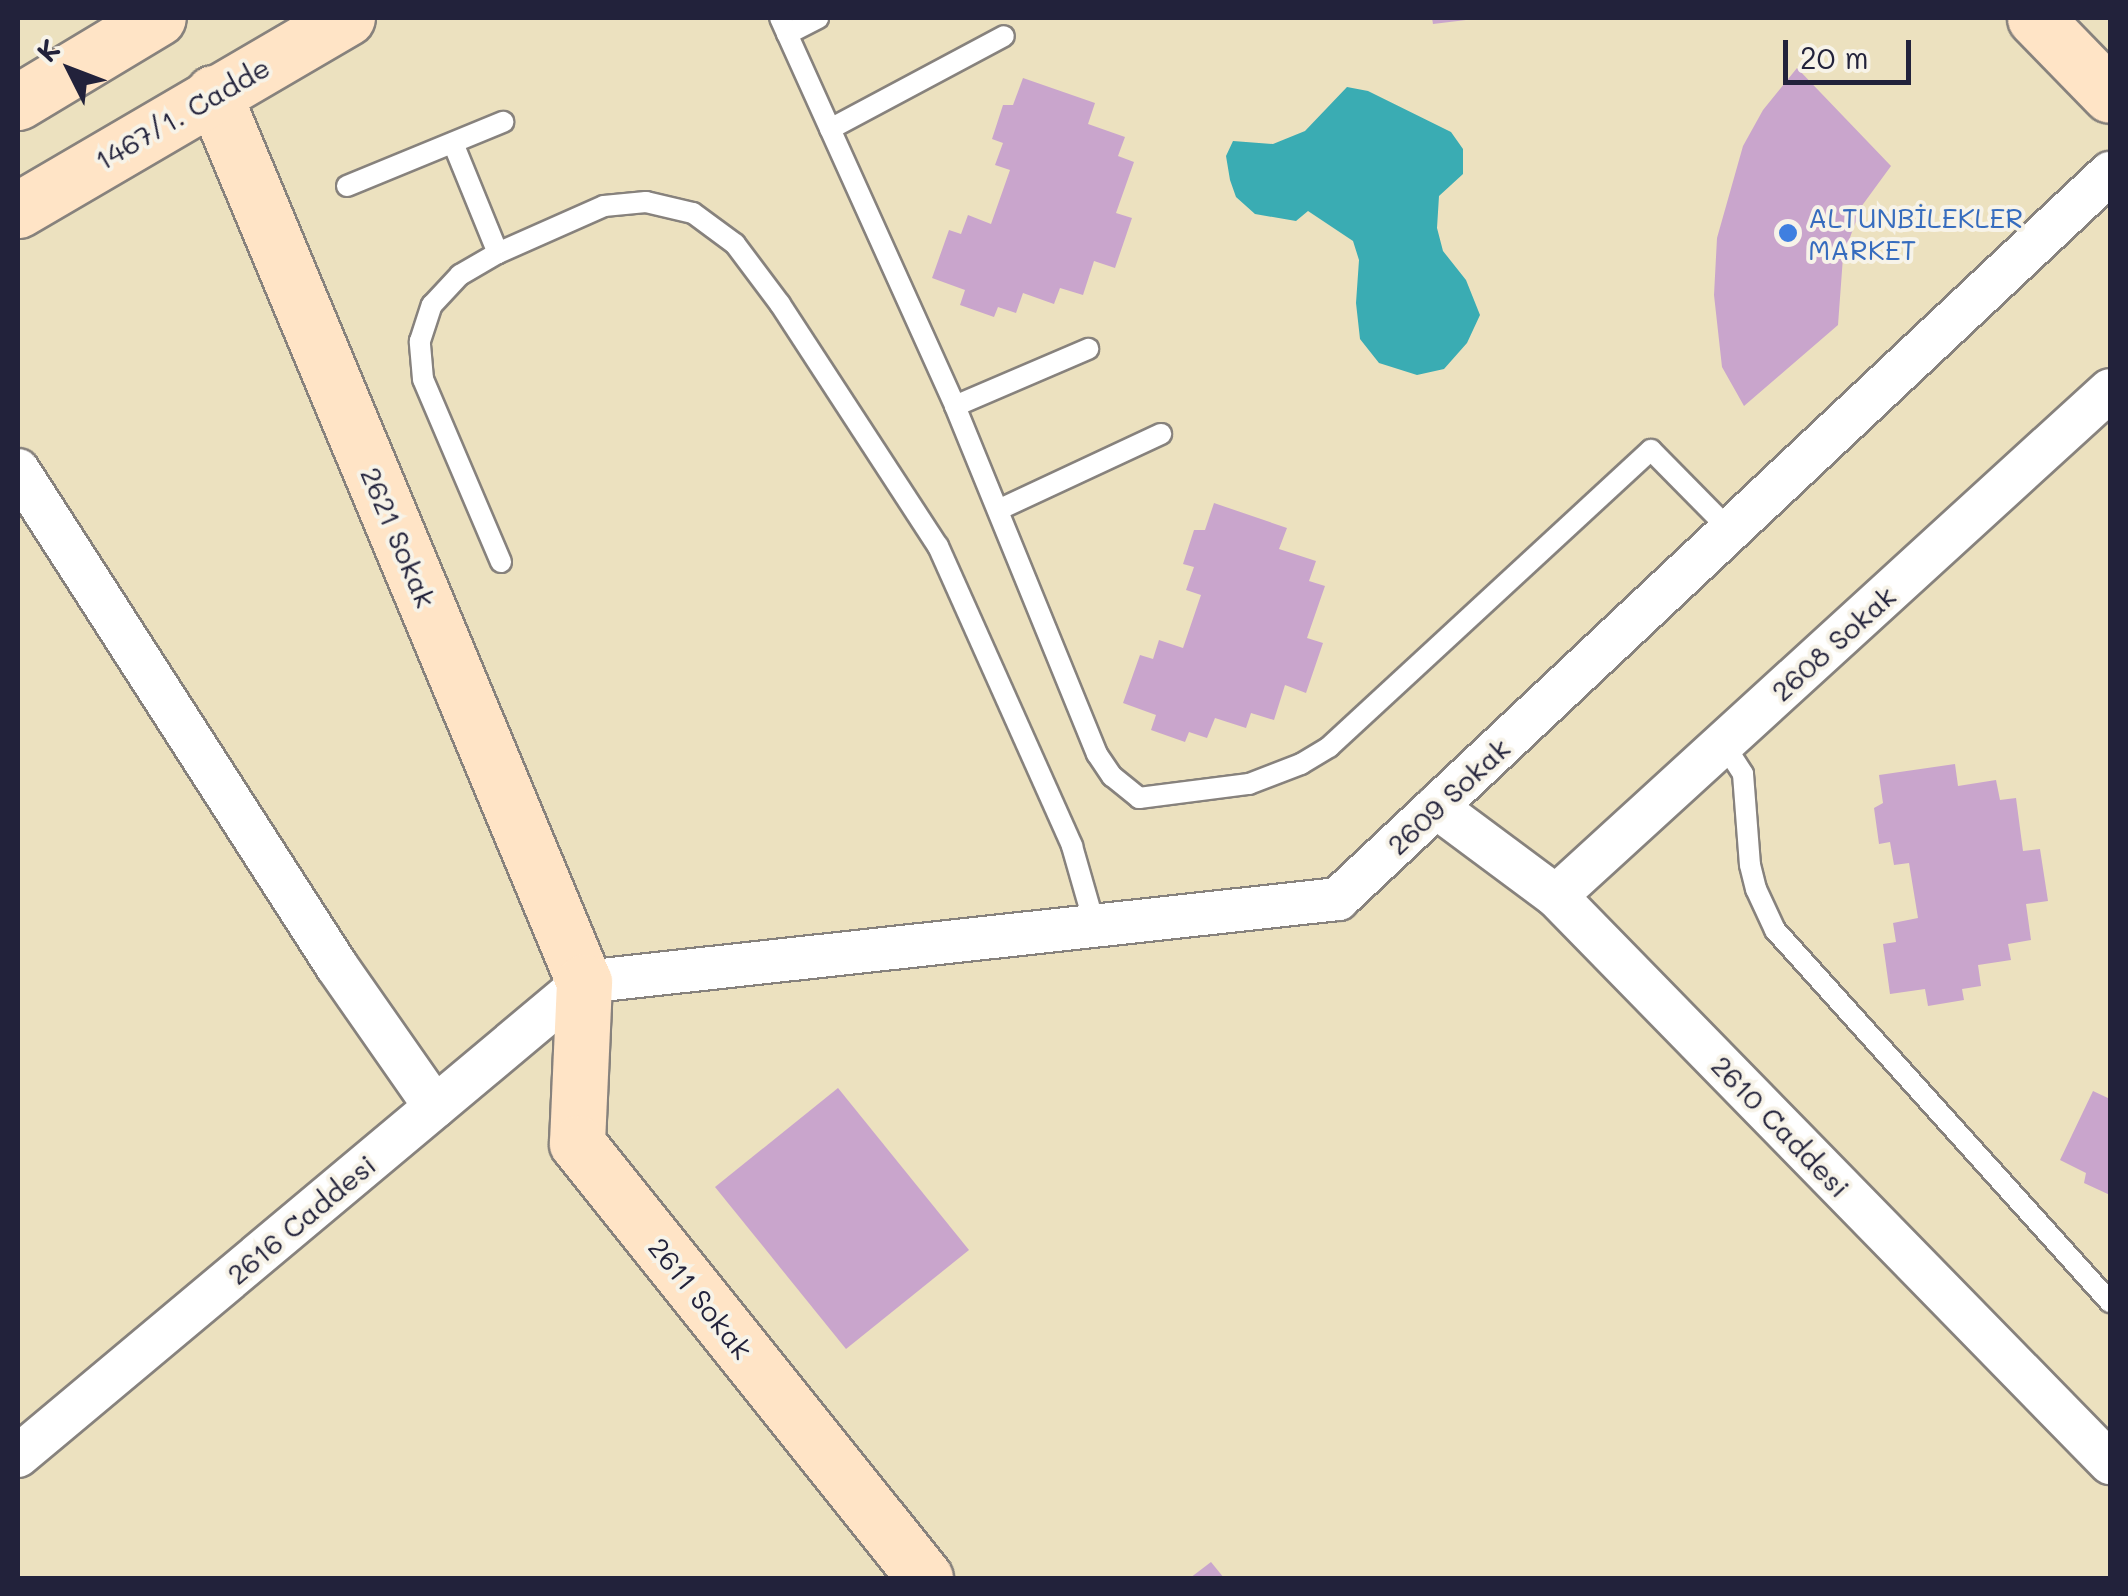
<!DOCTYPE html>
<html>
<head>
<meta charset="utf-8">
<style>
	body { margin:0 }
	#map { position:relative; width:2128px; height:1596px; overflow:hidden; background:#ece1bf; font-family:Mali,sans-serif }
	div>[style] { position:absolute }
	.water>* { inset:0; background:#3aacb3 }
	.building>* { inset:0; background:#c9a5cc }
	.roads { filter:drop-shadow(2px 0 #87827d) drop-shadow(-2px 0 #87827d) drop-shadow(0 2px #87827d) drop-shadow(0 -2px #87827d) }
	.lane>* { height:20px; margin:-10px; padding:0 10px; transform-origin:10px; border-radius:10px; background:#fff }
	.street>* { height:42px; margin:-21px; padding:0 21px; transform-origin:21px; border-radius:21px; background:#fff }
	.secondary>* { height:55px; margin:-27.5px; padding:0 27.5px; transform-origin:27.5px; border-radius:27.5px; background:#ffe4c6 }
	.dots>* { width:28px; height:28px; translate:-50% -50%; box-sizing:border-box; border:5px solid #f7f3e8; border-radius:50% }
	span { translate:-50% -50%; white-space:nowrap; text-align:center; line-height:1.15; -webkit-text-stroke:8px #f7f3e8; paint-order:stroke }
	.street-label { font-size:28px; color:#22223b }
	.shop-label { font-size:28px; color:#366cbe }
	.left { translate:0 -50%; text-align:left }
	.frame { position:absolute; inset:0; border:20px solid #22223b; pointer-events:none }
	.north { position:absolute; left:20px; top:20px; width:100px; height:100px; -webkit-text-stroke:8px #f7f3e8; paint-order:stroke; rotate:312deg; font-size:28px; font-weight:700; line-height:40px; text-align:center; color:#22223b }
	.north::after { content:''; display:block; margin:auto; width:35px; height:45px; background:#22223b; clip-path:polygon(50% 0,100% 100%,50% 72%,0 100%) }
	.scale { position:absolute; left:1783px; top:40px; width:128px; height:45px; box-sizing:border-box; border:5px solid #22223b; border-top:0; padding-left:12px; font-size:30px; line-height:35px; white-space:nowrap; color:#22223b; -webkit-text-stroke:8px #f7f3e8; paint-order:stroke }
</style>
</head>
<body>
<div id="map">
	<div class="water">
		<div style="clip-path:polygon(1347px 87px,1368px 91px,1451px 132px,1463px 149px,1463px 174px,1439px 196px,1437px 228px,1443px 251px,1466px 280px,1480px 315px,1467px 343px,1444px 369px,1417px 375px,1379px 363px,1360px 339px,1356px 303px,1359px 260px,1353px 241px,1308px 211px,1296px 221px,1255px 214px,1236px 197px,1230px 180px,1226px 156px,1233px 141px,1273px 144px,1305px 131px)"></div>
	</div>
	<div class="building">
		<div style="clip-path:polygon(1432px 18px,1466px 18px,1466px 20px,1433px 24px)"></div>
		<div style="clip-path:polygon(1797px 68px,1891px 166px,1861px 207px,1843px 257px,1838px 325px,1744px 406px,1722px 367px,1714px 295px,1717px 238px,1743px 146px,1763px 110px)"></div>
		<div style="clip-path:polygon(1023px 78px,1095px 103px,1088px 124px,1125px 137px,1118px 156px,1134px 162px,1116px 213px,1132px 218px,1115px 268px,1094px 261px,1083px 295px,1060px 288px,1054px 304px,1023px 293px,1016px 313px,998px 307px,994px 317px,960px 305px,965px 290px,932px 278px,949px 230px,961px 234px,968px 215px,991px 224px,1010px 170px,995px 165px,1003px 143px,992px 139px,1003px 105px,1013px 105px)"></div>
		<div style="clip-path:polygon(1214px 503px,1287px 528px,1279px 549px,1316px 561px,1309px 581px,1325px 586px,1307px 638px,1323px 643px,1306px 693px,1285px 685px,1274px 720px,1251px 713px,1246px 728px,1215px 718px,1207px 738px,1189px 732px,1185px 742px,1151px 730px,1156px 715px,1123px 703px,1140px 655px,1153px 659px,1159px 640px,1183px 648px,1201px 595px,1186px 590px,1194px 567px,1183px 564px,1194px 530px,1205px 530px)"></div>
		<div style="clip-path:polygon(1955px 764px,1958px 786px,1996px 780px,2000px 800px,2016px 798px,2023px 851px,2040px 849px,2048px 901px,2026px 904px,2031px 940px,2008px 944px,2011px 960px,1978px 965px,1981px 986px,1962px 989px,1964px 1000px,1928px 1006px,1925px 989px,1890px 994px,1883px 944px,1896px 942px,1893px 923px,1918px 918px,1909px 863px,1894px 865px,1890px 842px,1879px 844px,1874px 808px,1883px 803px,1879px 775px)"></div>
		<div style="clip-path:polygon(838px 1088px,969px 1250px,846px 1349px,715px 1187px)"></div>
		<div style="clip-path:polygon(2093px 1091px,2110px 1099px,2110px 1195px,2084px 1183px,2086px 1173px,2060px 1160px)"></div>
		<div style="clip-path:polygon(1211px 1562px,1224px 1578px,1190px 1578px)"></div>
	</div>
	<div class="roads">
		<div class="lane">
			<div style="left:780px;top:18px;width:426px;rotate:65.7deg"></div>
			<div style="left:955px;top:406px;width:376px;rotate:67.8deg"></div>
			<div style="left:1097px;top:754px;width:27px;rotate:56deg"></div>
			<div style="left:1112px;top:776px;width:35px;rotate:39deg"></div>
			<div style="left:1139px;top:798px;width:111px;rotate:-7.3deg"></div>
			<div style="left:1249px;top:784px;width:56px;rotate:-21deg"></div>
			<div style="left:1301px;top:764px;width:33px;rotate:-31deg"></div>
			<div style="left:1329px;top:747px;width:438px;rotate:-42.7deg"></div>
			<div style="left:1651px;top:450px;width:114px;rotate:45.4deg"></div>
			<div style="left:787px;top:34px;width:35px;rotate:-27deg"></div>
			<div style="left:830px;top:129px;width:197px;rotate:-28.1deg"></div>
			<div style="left:453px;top:143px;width:119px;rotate:67.8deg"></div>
			<div style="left:347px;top:186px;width:169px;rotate:-22.3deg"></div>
			<div style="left:955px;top:406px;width:145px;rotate:-23.2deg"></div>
			<div style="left:998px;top:510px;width:180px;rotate:-25deg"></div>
			<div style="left:501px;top:562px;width:199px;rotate:-113.1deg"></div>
			<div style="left:423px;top:379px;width:38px;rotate:-95deg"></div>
			<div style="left:420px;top:341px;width:38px;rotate:-72deg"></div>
			<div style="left:432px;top:305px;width:41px;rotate:-47deg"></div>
			<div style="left:460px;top:275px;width:44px;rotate:-30.1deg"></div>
			<div style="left:498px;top:253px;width:116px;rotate:-23.9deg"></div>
			<div style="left:604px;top:206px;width:42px;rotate:-5.4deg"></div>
			<div style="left:646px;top:202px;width:48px;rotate:13.2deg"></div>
			<div style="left:693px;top:213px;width:52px;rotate:36.4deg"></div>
			<div style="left:735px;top:244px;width:75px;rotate:53.1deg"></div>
			<div style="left:780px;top:304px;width:289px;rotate:56.9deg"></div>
			<div style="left:938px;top:546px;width:329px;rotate:65.9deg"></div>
			<div style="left:1072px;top:846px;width:83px;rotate:74deg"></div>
			<div style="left:1723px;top:743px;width:37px;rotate:57deg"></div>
			<div style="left:1743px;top:774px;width:91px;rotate:85.6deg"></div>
			<div style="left:1750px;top:865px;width:25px;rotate:76deg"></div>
			<div style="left:1756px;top:889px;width:45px;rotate:65.1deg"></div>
			<div style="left:1775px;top:930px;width:501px;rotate:48deg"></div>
		</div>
		<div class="street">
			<div style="left:18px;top:470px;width:588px;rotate:57.28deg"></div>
			<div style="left:336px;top:965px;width:173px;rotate:55.1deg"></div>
			<div style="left:1436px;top:807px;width:149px;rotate:36.6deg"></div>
			<div style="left:1556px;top:896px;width:793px;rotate:45.66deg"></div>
			<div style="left:1556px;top:896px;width:750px;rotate:-42.41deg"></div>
			<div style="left:18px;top:1456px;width:738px;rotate:-39.94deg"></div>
			<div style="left:584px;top:982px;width:759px;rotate:-6.28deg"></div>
			<div style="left:1338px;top:899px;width:1060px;rotate:-43.24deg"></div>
		</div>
		<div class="secondary">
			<div style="left:2035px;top:18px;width:107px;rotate:45.8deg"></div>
			<div style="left:213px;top:93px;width:963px;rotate:67.35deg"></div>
			<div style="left:584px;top:982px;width:161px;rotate:92.5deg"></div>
			<div style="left:577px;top:1143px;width:557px;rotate:51.34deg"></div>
			<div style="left:18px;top:102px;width:163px;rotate:-31deg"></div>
			<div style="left:18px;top:210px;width:381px;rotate:-30.3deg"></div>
		</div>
	</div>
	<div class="dots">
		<div style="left:1788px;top:233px;background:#3f7fe0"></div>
	</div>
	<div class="street-label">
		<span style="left:182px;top:113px;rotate:-30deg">1467/1. Cadde</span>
		<span style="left:399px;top:537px;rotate:67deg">2621 Sokak</span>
		<span style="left:1833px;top:643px;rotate:-42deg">2608 Sokak</span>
		<span style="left:1448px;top:796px;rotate:-43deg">2609 Sokak</span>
		<span style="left:1781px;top:1126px;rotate:46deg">2610 Caddesi</span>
		<span style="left:301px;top:1219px;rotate:-40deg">2616 Caddesi</span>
		<span style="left:701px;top:1298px;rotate:51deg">2611 Sokak</span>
	</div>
	<div class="shop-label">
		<span class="left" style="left:1808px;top:233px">ALTUNBİLEKLER<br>MARKET</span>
	</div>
	<div class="frame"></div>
	<div class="north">K</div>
	<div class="scale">20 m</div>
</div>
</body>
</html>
